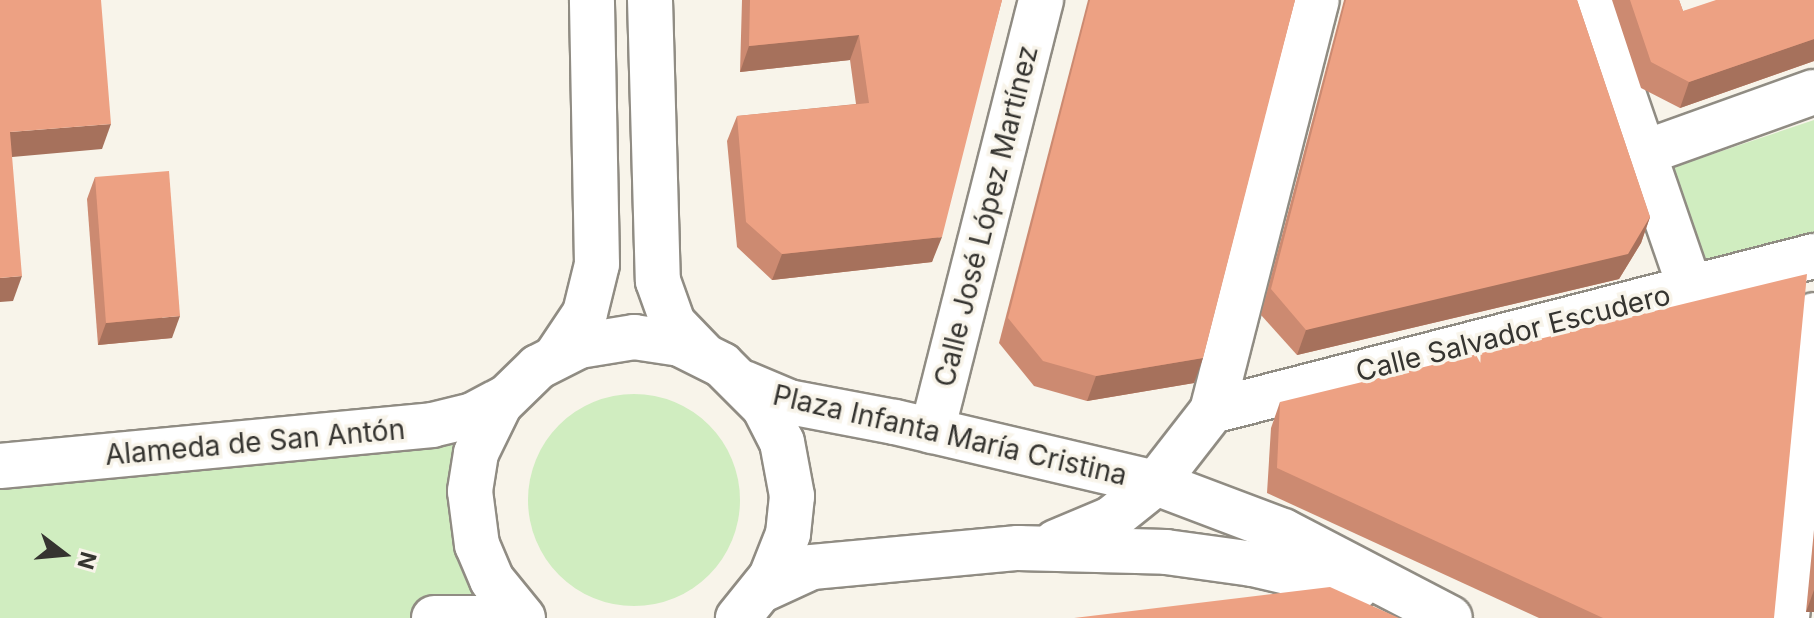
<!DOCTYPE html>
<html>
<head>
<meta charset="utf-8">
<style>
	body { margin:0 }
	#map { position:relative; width:1814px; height:618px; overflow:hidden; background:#f8f4ea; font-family:Inter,sans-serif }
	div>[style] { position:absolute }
	.green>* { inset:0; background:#d0edc0 }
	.round { border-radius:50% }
	.roads { filter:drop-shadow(2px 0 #908c83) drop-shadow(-2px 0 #908c83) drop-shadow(0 2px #908c83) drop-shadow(0 -2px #908c83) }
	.street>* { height:44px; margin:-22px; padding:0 22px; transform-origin:22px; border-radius:22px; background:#fff }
	.primary>* { height:44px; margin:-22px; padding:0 22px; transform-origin:22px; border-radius:22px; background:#fff }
	.wall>* { inset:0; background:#cc8a71 }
	.shaded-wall>* { inset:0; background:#a6715c }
	.building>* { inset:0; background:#eda183 }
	span { translate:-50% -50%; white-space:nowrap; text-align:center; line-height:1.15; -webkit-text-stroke:7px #f8f4ea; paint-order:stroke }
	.street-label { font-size:28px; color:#353430 }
	.north { position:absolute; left:24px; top:514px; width:80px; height:80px; -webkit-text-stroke:6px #f8f4ea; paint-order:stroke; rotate:106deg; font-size:22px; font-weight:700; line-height:32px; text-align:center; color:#353430 }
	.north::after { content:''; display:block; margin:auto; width:28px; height:36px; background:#353430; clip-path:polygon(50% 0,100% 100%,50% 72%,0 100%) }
</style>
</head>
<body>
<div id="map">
	<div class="green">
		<div style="clip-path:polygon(1814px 120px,1814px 234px,1703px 271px,1668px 169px)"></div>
		<div class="round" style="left:528px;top:394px;width:212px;height:212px"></div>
		<div style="clip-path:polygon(432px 425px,476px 453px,501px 593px,434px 618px,0 618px,0 466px)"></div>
	</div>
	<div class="roads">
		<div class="street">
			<div style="left:1591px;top:0;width:304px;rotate:71deg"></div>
			<div style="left:1646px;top:152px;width:178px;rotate:-19.7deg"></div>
			<div style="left:1212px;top:411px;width:622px;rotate:-14.44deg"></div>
			<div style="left:932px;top:431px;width:445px;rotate:-75.8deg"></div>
			<div style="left:1156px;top:483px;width:91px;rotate:-52.1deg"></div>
			<div style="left:1212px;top:411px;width:424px;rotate:-75.7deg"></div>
			<div style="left:1787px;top:618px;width:304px;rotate:-84.9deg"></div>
		</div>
		<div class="primary">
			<div style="left:650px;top:0;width:281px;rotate:88.4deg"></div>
			<div style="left:658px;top:281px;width:45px;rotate:70.3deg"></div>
			<div style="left:673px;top:323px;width:42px;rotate:46deg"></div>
			<div style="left:557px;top:355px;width:50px;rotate:-56.3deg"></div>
			<div style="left:585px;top:313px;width:50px;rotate:-76.2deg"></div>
			<div style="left:597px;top:264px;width:264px;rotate:-91.1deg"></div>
			<div style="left:744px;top:383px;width:49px;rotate:22.9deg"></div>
			<div style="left:789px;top:402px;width:108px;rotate:10.7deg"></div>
			<div style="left:895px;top:422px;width:268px;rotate:13.2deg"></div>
			<div style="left:1156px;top:483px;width:136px;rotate:20.7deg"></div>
			<div style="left:1283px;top:531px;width:188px;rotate:27.5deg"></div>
			<div style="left:0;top:466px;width:434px;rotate:-5.4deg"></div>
			<div style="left:432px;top:425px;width:42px;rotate:-13.7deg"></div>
			<div style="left:473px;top:415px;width:36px;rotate:-28deg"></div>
			<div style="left:1056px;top:542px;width:60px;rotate:-22.7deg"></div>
			<div style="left:1111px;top:519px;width:58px;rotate:-38.7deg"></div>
			<div style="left:762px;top:590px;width:55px;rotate:-24.7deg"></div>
			<div style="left:812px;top:567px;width:207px;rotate:-5.3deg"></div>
			<div style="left:1018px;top:548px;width:148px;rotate:1.5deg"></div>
			<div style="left:1166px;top:552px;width:88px;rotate:7.9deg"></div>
			<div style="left:1253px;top:564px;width:106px;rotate:13.1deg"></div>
			<div style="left:434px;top:618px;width:75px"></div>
			<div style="left:523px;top:618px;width:49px;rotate:-129.2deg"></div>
			<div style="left:492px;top:580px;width:38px;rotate:-113deg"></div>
			<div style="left:477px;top:545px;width:54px;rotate:-97.4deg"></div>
			<div style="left:470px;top:491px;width:38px;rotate:-81deg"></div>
			<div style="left:476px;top:453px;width:55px;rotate:-63.9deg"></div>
			<div style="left:500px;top:404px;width:53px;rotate:-44.2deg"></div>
			<div style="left:538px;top:367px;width:46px;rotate:-27.1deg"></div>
			<div style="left:579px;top:346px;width:56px;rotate:-9.3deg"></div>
			<div style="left:634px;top:337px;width:47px;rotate:8.7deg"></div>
			<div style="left:680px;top:344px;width:47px;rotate:26.6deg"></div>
			<div style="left:722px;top:365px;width:59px;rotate:45deg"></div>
			<div style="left:764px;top:407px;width:39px;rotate:63deg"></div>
			<div style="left:782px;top:442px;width:55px;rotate:79.5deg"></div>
			<div style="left:792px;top:496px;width:38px;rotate:96deg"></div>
			<div style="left:788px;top:534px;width:46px;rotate:111.6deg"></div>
			<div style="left:771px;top:577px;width:53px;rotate:128.8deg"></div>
		</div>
	</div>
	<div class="wall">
		<div style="clip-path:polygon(742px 0,1002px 0,932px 262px,772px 280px,737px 247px,727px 141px,737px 116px,856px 104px,850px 60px,740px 72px)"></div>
		<div style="clip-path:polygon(1088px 0,1295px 0,1194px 383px,1087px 401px,1034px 386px,999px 343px)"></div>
		<div style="clip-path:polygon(1344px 0,1577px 0,1650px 217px,1641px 243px,1619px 279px,1297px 355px,1261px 315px)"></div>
		<div style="clip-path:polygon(1612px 0,1679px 0,1683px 11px,1814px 0,1814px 61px,1680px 108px,1641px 88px)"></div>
		<div style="clip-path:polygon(95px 177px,172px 338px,98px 345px,87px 199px)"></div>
		<div style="clip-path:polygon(1280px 402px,1774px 618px,1539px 618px,1267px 493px,1271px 428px)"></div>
		<div style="clip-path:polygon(1814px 530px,1814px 612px,1806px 612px)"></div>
	</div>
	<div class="shaded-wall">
		<div style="clip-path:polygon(859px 35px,850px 60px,740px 72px,749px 46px)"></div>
		<div style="clip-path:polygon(1814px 39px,1814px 61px,1680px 108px,1689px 82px)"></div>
		<div style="clip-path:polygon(111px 124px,102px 149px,1px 158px,10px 132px)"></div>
		<div style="clip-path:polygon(1650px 217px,1641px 243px,1619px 279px,1297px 355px,1306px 330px)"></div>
		<div style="clip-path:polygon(942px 237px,932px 262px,772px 280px,782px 254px)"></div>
		<div style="clip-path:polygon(22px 276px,13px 301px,0 302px,0 278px)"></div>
		<div style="clip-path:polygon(180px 316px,172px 338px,98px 345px,106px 323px)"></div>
		<div style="clip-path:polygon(1203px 358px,1194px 383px,1087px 401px,1096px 376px)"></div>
		<div style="clip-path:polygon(1814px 590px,1814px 612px,1806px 612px)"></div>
	</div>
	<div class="building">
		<div style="clip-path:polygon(0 0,101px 0,111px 124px,10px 132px,22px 276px,0 278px)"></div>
		<div style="clip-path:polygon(750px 0,1002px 0,942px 237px,782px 254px,746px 222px,737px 116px,869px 103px,859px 35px,749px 46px)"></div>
		<div style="clip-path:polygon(1090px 0,1295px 0,1203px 358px,1096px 376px,1043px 361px,1008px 318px)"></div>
		<div style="clip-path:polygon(1346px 0,1577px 0,1650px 217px,1628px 254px,1306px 330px,1271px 289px)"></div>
		<div style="clip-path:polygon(1630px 0,1679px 0,1683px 11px,1716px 0,1814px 0,1814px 39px,1689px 82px,1651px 62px)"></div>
		<div style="clip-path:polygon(169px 171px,180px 316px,106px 323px,95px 177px)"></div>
		<div style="clip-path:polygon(1807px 274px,1774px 618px,1603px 618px,1277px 468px,1280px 402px)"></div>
		<div style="clip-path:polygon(1330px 587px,1399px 618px,1074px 618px)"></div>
	</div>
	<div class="street-label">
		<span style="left:986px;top:216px;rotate:-76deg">Calle José López Martínez</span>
		<span style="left:1513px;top:333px;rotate:-14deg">Calle Salvador Escudero</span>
		<span style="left:950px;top:435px;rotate:13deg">Plaza Infanta María Cristina</span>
		<span style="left:255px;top:442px;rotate:-5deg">Alameda de San Antón</span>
	</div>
	<div class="north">N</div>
</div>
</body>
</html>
